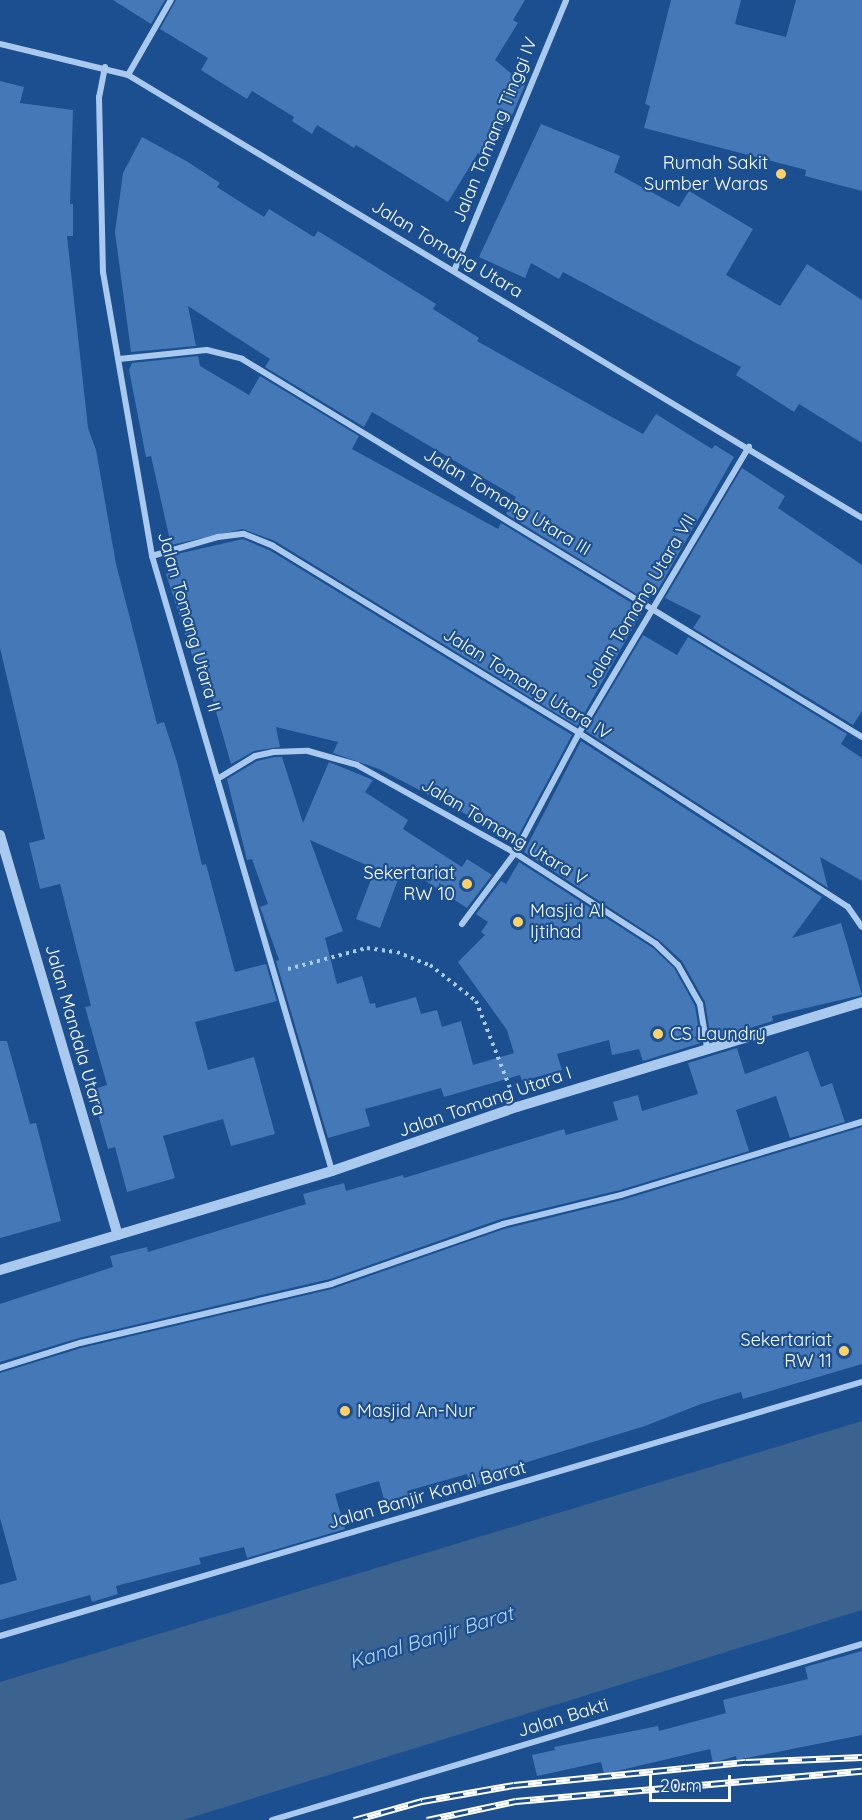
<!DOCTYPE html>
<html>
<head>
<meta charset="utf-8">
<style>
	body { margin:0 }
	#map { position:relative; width:862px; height:1820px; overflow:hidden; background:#1b4f8f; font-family:Quicksand,sans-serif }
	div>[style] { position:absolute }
	.water>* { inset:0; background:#3c6290 }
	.building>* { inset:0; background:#4478b7 }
	.path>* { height:4px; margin-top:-2px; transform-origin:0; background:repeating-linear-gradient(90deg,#a9c9ee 0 3px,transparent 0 7.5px) }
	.minor>* { height:6px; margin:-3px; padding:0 3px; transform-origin:3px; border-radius:3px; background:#a9c9ee }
	.tertiary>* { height:10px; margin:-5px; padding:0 5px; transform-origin:5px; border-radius:5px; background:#a9c9ee }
	.rail>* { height:7px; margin-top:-3.5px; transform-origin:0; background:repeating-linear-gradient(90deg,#1b4f8f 0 14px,#fff 0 28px); box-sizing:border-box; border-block:2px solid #fff }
	.dots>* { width:16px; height:16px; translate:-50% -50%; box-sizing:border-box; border:3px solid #1b4f8f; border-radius:50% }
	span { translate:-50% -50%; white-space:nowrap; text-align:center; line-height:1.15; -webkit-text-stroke:4.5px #1b4f8f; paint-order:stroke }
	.street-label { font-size:18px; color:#fff }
	.poi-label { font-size:18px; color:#fff }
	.right { translate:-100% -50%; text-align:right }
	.left { translate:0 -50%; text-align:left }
	.water-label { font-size:20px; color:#b5d3f5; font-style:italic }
	.scale { position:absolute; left:649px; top:1775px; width:82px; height:27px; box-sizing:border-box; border:3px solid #fff; border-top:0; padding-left:8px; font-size:18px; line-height:21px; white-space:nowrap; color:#fff; -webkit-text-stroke:4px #1b4f8f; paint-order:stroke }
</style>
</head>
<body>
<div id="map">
	<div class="water">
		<div style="clip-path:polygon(862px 1421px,862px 1610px,183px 1820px,0 1820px,0 1682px)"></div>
	</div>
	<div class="building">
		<div style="clip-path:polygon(113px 0,165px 0,151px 24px)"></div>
		<div style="clip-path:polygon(176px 0,525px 0,513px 20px,518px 23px,495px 60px,525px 85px,513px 113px,483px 157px,478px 153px,448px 202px,356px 145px,354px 148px,317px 125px,312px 134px,292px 121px,294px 117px,252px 91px,247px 99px,201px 70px,208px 58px,160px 29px)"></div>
		<div style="clip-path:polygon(671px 0,741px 0,735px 24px,786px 37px,796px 0,862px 0,862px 191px,805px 176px,806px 170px,644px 128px,650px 106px,645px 104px)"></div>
		<div style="clip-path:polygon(0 81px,24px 87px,20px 103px,73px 110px,70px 204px,73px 204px,73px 236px,67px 236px,88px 428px,96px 450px,116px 564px,157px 724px,164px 722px,177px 762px,202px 865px,206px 864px,235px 972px,266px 964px,277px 1001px,195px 1022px,208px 1070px,254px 1057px,275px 1134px,231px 1146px,223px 1119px,163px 1136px,175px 1178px,127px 1192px,115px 1147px,108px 1149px,91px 1090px,107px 1085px,85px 1007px,91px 1006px,60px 884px,40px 889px,29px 843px,45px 839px,0 648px)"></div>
		<div style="clip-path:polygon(541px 124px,620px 156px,614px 172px,679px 207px,689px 191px,753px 229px,726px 275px,780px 306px,807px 264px,862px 300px,862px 443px,799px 404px,794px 412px,736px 375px,741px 367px,563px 272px,559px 279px,531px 263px,525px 278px,479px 257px)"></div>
		<div style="clip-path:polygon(142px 137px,188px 162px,220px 183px,217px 187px,264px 217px,269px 209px,314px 237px,318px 231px,436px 304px,433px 309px,479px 338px,477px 341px,610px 416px,643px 434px,656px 414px,712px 449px,715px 445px,734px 457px,656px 593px,653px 592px,648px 601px,506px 514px,516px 497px,372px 412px,364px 427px,265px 367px,270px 359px,188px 306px,196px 346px,131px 352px,115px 232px,123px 173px)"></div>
		<div style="clip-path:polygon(198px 356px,200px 366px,249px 395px,260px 376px,359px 436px,352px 449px,498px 529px,501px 523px,643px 610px,577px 726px,275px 541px,243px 529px,171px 545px,151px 456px,146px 457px,129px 370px,132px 363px)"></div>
		<div style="clip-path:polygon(742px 468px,785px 496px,778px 508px,862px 565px,862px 711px,853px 725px,693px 628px,701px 616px,665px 598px)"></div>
		<div style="clip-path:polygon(243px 539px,271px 551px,572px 735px,516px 840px,379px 769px,333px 753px,338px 742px,276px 727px,280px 747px,254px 751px,231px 764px,211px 694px,205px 695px,166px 574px,176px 570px,173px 555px)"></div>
		<div style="clip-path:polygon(643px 635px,677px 655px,688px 637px,847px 734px,841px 744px,862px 758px,862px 881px,820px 857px,828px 888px,586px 731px)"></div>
		<div style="clip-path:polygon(581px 741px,822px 897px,792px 938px,841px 923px,862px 995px,772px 1016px,773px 1021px,711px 1040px,705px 1002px,682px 961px,659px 940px,524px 852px)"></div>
		<div style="clip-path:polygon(275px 757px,282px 757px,303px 823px,329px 762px,373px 780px,365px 792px,408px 820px,403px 829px,462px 867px,467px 859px,492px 875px,467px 908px,403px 866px,380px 928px,356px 919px,375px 869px,310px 840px,343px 931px,325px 938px,337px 984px,362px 976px,370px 1004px,375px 1003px,376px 1008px,416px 997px,421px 1014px,437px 1010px,442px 1027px,461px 1021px,473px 1065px,514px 1053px,507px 1030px,458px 962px,485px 935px,481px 932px,488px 922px,476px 914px,501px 881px,506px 884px,519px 862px,653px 948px,674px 968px,695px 1006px,701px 1043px,643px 1061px,639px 1049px,612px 1055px,609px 1040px,557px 1054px,562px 1070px,522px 1081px,520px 1075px,444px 1097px,441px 1088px,365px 1109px,370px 1126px,328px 1138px,276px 961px,279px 960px,260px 907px,268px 904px,252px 859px,247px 860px,227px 779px,257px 761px)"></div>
		<div style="clip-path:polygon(0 1041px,7px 1041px,30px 1124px,36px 1123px,61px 1221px,0 1238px)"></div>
		<div style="clip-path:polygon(737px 1048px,745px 1074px,808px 1051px,821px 1087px,832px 1083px,845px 1122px,790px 1138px,776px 1096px,736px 1110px,749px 1151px,620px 1190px,501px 1219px,330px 1279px,79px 1338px,0 1362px,0 1304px,113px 1267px,110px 1256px,147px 1247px,148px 1252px,306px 1204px,303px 1194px,344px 1183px,346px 1191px,403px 1175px,404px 1178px,564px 1129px,566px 1135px,618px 1120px,613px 1102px,638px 1095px,642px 1111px,698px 1094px,688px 1063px)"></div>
		<div style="clip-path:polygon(862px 1127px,862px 1364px,743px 1399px,741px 1392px,701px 1404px,645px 1426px,521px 1464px,523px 1469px,470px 1487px,467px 1474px,407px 1491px,410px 1500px,386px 1507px,379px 1481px,335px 1494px,345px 1529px,247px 1558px,244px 1547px,199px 1558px,201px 1564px,116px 1586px,118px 1594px,92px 1602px,90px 1595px,0 1620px,0 1585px,17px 1580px,0 1518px,0 1373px,81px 1348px,332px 1289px,504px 1229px,622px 1200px)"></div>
		<div style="clip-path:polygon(862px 1651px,862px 1735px,737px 1760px,736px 1756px,713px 1763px,710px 1749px,604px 1774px,601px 1762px,537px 1776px,532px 1755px,555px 1750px,554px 1747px,658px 1726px,659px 1731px,726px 1713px,723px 1700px,808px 1679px,805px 1667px)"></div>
	</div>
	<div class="path">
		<div style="left:288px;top:969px;width:82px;rotate:-14.9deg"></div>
		<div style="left:367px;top:948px;width:30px;rotate:8deg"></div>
		<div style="left:397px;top:952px;width:35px;rotate:22deg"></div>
		<div style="left:430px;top:965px;width:58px;rotate:38deg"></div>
		<div style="left:476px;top:1001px;width:97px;rotate:68.7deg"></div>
	</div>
	<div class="minor">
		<div style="left:0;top:44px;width:132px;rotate:13.6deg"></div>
		<div style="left:128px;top:75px;width:857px;rotate:31.11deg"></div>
		<div style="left:105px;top:67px;width:31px;rotate:101deg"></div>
		<div style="left:99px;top:97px;width:175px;rotate:88.7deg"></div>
		<div style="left:103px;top:272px;width:288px;rotate:80.2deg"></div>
		<div style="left:152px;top:556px;width:641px;rotate:73.69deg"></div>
		<div style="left:128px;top:75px;width:86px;rotate:-60.2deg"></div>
		<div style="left:454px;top:271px;width:293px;rotate:-67.5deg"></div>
		<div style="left:119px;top:359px;width:88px;rotate:-5.8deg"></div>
		<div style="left:207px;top:350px;width:36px;rotate:14deg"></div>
		<div style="left:242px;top:359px;width:726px;rotate:31.37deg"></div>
		<div style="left:152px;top:556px;width:69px;rotate:-16.1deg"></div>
		<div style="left:218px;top:537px;width:26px;rotate:-7deg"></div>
		<div style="left:244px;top:534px;width:31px;rotate:22deg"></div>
		<div style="left:273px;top:546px;width:359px;rotate:31.4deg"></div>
		<div style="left:579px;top:733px;width:320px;rotate:32.9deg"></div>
		<div style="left:848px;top:907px;width:24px;rotate:55deg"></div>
		<div style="left:219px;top:778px;width:42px;rotate:-31.4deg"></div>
		<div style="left:255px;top:756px;width:19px;rotate:-12deg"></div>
		<div style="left:274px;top:752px;width:34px;rotate:-2deg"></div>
		<div style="left:308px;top:751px;width:51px;rotate:15.9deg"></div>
		<div style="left:357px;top:765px;width:181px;rotate:29.1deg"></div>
		<div style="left:515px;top:853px;width:168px;rotate:32.8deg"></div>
		<div style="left:656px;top:944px;width:30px;rotate:44deg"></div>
		<div style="left:678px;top:965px;width:45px;rotate:60.6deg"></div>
		<div style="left:700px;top:1004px;width:44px;rotate:80.8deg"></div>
		<div style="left:462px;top:924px;width:89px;rotate:-53.3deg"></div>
		<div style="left:515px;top:853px;width:136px;rotate:-61.9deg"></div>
		<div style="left:579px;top:733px;width:333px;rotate:-59.3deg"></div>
		<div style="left:0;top:1368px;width:84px;rotate:-17.4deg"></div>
		<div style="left:80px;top:1343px;width:258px;rotate:-13.2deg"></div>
		<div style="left:331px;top:1284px;width:182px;rotate:-19.2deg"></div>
		<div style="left:503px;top:1224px;width:122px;rotate:-13.8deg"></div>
		<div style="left:621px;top:1195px;width:252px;rotate:-16.9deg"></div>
		<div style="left:0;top:1636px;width:899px;rotate:-16.42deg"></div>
		<div style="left:272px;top:1820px;width:616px;rotate:-16.61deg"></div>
	</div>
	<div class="tertiary">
		<div style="left:0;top:835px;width:417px;rotate:73.6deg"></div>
		<div style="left:0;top:1270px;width:346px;rotate:-16.6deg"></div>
		<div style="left:332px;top:1171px;width:196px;rotate:-19.1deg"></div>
		<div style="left:517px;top:1107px;width:361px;rotate:-16.9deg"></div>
	</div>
	<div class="rail">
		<div style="left:354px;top:1820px;width:71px;rotate:-15.6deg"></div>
		<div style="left:422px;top:1801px;width:93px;rotate:-9.9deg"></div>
		<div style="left:514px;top:1785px;width:233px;rotate:-5.7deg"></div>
		<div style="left:746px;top:1762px;width:116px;rotate:-2.5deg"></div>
		<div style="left:427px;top:1820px;width:91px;rotate:-12.1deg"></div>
		<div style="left:516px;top:1801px;width:347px;rotate:-5deg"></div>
	</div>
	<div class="dots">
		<div style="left:781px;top:174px;background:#ffd166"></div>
		<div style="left:467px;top:884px;background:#ffd166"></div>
		<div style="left:518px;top:922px;background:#ffd166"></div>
		<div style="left:658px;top:1034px;background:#ffd166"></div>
		<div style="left:844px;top:1351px;background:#ffd166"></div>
		<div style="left:345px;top:1411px;background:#ffd166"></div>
	</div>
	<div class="street-label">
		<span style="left:495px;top:130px;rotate:-68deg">Jalan Tomang Tinggi IV</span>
		<span style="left:447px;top:249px;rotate:31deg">Jalan Tomang Utara</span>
		<span style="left:507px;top:502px;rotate:31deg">Jalan Tomang Utara III</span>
		<span style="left:640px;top:601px;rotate:-59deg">Jalan Tomang Utara VII</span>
		<span style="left:189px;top:622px;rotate:74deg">Jalan Tomang Utara II</span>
		<span style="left:527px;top:684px;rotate:32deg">Jalan Tomang Utara IV</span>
		<span style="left:504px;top:832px;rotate:31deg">Jalan Tomang Utara V</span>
		<span style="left:75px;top:1030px;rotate:74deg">Jalan Mandala Utara</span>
		<span style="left:485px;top:1102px;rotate:-19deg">Jalan Tomang Utara I</span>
		<span style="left:427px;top:1495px;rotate:-16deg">Jalan Banjir Kanal Barat</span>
		<span style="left:563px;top:1718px;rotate:-17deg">Jalan Bakti</span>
	</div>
	<div class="poi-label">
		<span class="right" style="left:768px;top:174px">Rumah Sakit<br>Sumber Waras</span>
		<span class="right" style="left:455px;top:884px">Sekertariat<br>RW 10</span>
		<span class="left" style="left:530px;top:922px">Masjid Al<br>Ijtihad</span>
		<span class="left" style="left:670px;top:1034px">CS Laundry</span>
		<span class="right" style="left:832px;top:1351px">Sekertariat<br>RW 11</span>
		<span class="left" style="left:357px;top:1411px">Masjid An-Nur</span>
	</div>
	<div class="water-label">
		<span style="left:431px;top:1637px;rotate:-17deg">Kanal Banjir Barat</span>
	</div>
	<div class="scale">20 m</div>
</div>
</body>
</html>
